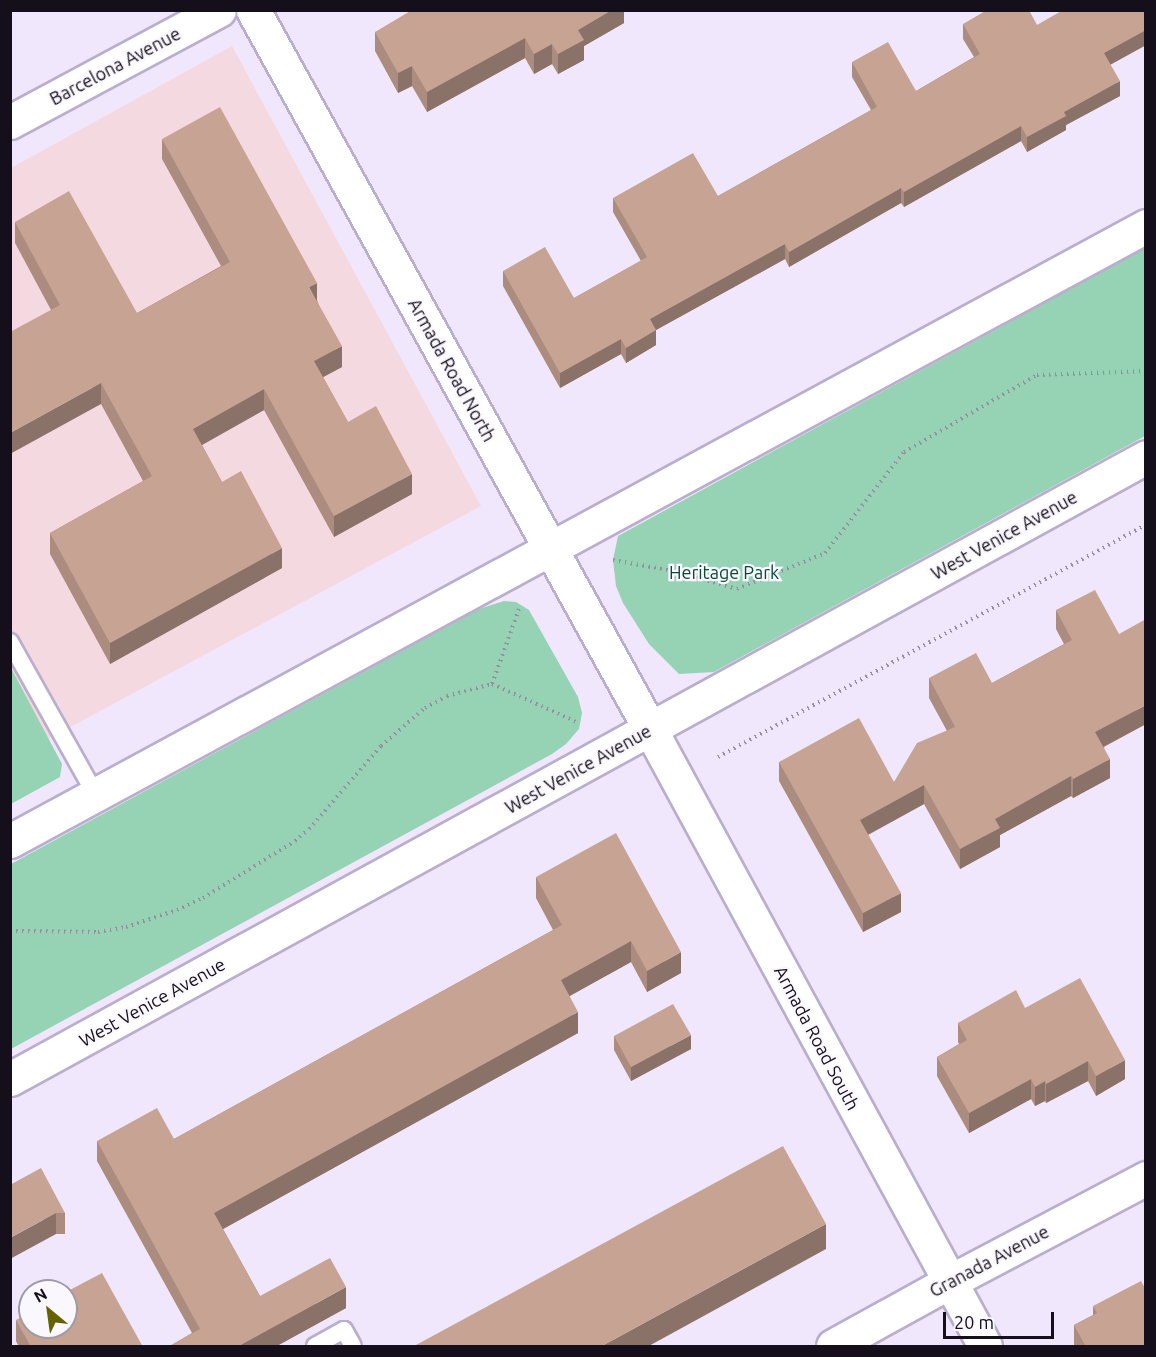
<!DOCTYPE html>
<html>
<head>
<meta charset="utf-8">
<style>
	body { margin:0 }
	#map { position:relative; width:1156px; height:1357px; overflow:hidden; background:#f0e7fc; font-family:Ubuntu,sans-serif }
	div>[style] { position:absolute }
	.commercial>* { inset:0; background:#f4dae0 }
	.green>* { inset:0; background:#96d3b4 }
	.path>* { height:4px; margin-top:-2px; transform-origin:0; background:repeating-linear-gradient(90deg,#958e9f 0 1.5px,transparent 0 6px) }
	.roads { filter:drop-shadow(2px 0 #baadcd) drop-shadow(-2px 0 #baadcd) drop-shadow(0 2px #baadcd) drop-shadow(0 -2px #baadcd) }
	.service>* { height:16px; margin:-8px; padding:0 8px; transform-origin:8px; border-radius:8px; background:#fff }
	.minor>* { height:33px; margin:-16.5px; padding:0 16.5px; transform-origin:16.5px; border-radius:16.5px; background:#fff }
	.tertiary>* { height:33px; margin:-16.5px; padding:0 16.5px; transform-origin:16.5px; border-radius:16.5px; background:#fff }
	.wall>* { inset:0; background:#ab8c7f }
	.shaded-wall>* { inset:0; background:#8b7268 }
	.building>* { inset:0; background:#c7a394 }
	span { translate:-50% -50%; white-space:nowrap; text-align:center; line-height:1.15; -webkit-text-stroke:4.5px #faf8fe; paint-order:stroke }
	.street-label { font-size:18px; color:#140f1a }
	.park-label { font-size:18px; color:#064b32 }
	.frame { position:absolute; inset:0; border:12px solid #140f1a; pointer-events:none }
	.north { position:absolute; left:18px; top:1279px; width:60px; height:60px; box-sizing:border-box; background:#faf8fe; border:2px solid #9e9ba3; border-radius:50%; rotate:331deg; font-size:16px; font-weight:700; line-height:24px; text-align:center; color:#140f1a }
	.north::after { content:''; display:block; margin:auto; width:21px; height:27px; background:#636400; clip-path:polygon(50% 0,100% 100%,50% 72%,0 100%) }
	.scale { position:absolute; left:943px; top:1312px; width:111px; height:27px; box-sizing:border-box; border:3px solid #140f1a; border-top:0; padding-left:8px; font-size:18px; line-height:21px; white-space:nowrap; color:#140f1a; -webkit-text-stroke:4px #faf8fe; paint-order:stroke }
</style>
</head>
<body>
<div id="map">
	<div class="commercial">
		<div style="clip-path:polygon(232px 46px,481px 506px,11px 759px,11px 168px)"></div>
	</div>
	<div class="green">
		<div style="clip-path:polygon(1145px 248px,1145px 436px,714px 672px,679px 674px,649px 644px,623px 603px,616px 586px,613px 560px,618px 536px)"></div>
		<div style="clip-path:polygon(504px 601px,516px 602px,529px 610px,578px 697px,582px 713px,579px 729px,566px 744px,552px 754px,11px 1049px,11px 864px,479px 609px)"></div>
		<div style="clip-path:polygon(10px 666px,62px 764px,60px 777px,11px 804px)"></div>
	</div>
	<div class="path">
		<div style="left:613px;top:560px;width:61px;rotate:10.4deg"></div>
		<div style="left:673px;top:571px;width:66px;rotate:15.7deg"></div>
		<div style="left:737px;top:589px;width:95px;rotate:-22.2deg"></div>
		<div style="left:825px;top:553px;width:128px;rotate:-52deg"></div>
		<div style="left:904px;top:452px;width:154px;rotate:-30.1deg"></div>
		<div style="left:1037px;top:375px;width:109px;rotate:-2.1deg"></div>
		<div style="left:519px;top:609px;width:80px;rotate:109.8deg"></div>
		<div style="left:492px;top:684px;width:95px;rotate:24.1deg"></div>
		<div style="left:718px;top:757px;width:487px;rotate:-28.5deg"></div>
		<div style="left:10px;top:931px;width:88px;rotate:0.7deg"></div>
		<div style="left:98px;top:932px;width:28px;rotate:-10deg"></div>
		<div style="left:126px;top:927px;width:54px;rotate:-18.4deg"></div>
		<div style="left:177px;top:910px;width:29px;rotate:-25deg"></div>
		<div style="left:203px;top:898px;width:108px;rotate:-31.8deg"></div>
		<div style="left:295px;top:841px;width:18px;rotate:-41deg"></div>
		<div style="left:309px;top:829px;width:110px;rotate:-49.1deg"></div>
		<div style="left:381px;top:746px;width:58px;rotate:-40.8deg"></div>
		<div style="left:425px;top:708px;width:25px;rotate:-29deg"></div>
		<div style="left:447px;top:696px;width:47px;rotate:-14.9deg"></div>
	</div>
	<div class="roads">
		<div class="service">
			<div style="left:10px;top:642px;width:176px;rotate:60.7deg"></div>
			<div style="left:315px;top:1346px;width:33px;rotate:-29deg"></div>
			<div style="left:344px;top:1330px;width:18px;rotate:61deg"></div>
		</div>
		<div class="minor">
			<div style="left:253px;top:10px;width:821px;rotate:61.09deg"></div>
			<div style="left:650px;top:729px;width:702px;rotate:61.5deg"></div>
			<div style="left:10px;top:122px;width:237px;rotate:-28.2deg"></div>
			<div style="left:833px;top:1346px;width:132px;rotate:-28.9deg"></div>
			<div style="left:949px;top:1282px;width:223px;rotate:-27.8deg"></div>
		</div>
		<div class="tertiary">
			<div style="left:10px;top:841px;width:1292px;rotate:-28.43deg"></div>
			<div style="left:10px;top:1079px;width:1295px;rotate:-28.7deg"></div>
		</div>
	</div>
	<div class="wall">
		<div style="clip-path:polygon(624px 10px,624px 23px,584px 46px,584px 60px,558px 74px,552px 64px,534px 74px,525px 58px,427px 112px,412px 86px,398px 93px,375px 51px,375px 32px)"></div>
		<div style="clip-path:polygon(1146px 10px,1146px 45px,1110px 65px,1120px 96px,1066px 125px,1066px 130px,1027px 152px,1021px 141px,904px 207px,901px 203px,789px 267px,785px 259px,656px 330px,656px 345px,626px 363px,621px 354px,560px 388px,503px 286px,503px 271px,574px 298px,641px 261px,613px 212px,613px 198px,718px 196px,871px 110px,852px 77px,852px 62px,916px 91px,974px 57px,963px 39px,963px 24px,1037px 25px)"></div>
		<div style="clip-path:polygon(162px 139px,317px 300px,342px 367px,323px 377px,348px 422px,412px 494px,334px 537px,264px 410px,202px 445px,222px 482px,282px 568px,110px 664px,50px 554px,50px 533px,143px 481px,101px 404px,51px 310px,15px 243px,15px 222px,137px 313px,221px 266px,162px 159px)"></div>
		<div style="clip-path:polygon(1056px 610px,1146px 724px,1104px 747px,1110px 778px,1073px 798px,1071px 796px,1000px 835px,1000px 847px,960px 869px,924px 804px,868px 835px,901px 912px,863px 932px,779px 781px,779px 762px,894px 782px,947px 731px,929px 698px,929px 678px,992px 683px,1064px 644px,1056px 629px)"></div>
		<div style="clip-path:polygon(536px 877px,681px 973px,647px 992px,631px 962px,569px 996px,578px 1033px,223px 1229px,260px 1296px,346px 1308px,275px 1347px,168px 1347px,192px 1333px,97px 1161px,97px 1141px,174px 1139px,553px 930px,536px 898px)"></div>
		<div style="clip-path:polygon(1025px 1008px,1125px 1079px,1096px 1096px,1088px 1081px,1046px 1103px,1045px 1101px,1035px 1106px,1031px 1099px,969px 1133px,937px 1076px,937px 1057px,959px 1044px,958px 1042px,958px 1023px)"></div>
		<div style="clip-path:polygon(614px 1036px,691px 1049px,631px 1081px,614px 1050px)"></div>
		<div style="clip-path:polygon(10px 1185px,65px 1213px,65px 1234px,56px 1234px)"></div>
		<div style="clip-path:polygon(1093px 1306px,1146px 1347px,1075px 1347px,1074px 1345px,1074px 1325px,1093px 1315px)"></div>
		<div style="clip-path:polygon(16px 1320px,143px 1347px,19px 1347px,16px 1341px)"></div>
	</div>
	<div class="shaded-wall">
		<div style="clip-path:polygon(612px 10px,624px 10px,624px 23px,584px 46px,584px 60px,558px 74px,558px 54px,578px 30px)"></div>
		<div style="clip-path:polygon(1146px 30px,1146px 45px,1104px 68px,1104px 53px)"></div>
		<div style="clip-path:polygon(525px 38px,525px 58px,427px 112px,427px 92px)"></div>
		<div style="clip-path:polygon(552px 44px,552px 64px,534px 74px,534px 54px)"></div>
		<div style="clip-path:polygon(412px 66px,412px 86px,398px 93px,398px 73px)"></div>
		<div style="clip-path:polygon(1120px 81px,1120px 96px,1066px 125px,1066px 130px,1027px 152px,1027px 137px,1064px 112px)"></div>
		<div style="clip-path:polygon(1021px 126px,1021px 141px,904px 207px,904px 192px)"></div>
		<div style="clip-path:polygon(901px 188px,901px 203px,789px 267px,789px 252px)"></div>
		<div style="clip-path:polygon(785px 244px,785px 259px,656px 330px,656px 345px,626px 363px,626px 348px,650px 319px)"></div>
		<div style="clip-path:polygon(317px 283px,317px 304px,309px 287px)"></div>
		<div style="clip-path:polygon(621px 339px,621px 354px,560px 388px,560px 373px)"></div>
		<div style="clip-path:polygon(342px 346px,342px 367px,314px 382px,314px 361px)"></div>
		<div style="clip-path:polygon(101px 383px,101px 404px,10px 454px,10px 433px)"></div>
		<div style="clip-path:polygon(264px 389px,264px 410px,193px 450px,193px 429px)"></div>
		<div style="clip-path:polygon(412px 474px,412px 494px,334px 537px,334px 516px)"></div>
		<div style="clip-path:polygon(282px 548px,282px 568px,110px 664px,110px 643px)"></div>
		<div style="clip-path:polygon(1146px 705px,1146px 724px,1095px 751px,1095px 732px)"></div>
		<div style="clip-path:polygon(1110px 759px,1110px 778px,1073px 798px,1073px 779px)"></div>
		<div style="clip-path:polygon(1071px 776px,1071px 796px,1000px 835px,1000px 847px,960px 869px,960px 849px,995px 819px)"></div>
		<div style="clip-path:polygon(924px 785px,924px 804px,860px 839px,860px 820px)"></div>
		<div style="clip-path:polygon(901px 893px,901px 912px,863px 932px,863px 913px)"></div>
		<div style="clip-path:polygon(631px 941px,631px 962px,561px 1001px,561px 980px)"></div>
		<div style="clip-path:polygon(681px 952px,681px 973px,647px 992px,647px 971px)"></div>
		<div style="clip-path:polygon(578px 1012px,578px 1033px,214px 1234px,214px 1213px)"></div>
		<div style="clip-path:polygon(691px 1035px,691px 1049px,631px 1081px,631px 1067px)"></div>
		<div style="clip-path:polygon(1125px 1060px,1125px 1079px,1096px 1096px,1096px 1076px)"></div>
		<div style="clip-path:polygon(1088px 1061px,1088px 1081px,1046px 1103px,1046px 1084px)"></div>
		<div style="clip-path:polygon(1031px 1079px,1031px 1099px,969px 1133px,969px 1113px)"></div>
		<div style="clip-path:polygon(1045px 1081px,1045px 1101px,1035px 1106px,1035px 1087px)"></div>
		<div style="clip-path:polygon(56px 1213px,56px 1234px,10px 1259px,10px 1238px)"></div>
		<div style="clip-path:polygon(826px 1224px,826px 1249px,647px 1347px,600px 1347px)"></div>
		<div style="clip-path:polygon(346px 1287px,346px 1308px,275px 1347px,237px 1347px)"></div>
	</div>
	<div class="building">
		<div style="clip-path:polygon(412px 10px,612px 10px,578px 30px,584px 40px,558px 54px,552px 44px,534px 54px,525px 38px,427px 92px,412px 66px,398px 73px,375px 32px)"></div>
		<div style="clip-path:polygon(987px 10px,1029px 10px,1037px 25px,1063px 10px,1146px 10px,1146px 30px,1104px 53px,1120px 81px,1064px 112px,1066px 116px,1027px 137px,1021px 126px,904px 192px,901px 188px,789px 252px,785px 244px,650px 319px,656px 330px,626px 348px,621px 339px,560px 373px,503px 271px,545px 247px,574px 298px,647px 257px,613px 198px,693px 153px,718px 196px,877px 107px,852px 62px,888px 42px,916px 91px,980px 54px,963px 24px)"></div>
		<div style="clip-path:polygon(220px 107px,317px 283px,309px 287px,342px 346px,314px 361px,348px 422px,376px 406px,412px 474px,334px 516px,264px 389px,193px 429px,222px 482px,241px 471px,282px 548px,110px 643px,50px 533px,152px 476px,101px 383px,10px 433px,10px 332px,60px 305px,15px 222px,69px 191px,137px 313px,230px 262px,162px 139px)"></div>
		<div style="clip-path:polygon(1095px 590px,1119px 634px,1146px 619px,1146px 705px,1095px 732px,1110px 759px,1073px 779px,1071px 776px,995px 819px,1000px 828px,960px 849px,924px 785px,860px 820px,901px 893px,863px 913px,779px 762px,859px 718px,894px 782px,917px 743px,955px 727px,929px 678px,976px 653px,992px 683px,1072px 640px,1056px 610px)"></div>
		<div style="clip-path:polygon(616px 833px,681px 952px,647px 971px,631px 941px,561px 980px,578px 1012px,214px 1213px,260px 1296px,330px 1258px,346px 1287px,237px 1347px,168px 1347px,200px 1329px,97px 1141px,157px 1108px,174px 1139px,562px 925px,536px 877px)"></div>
		<div style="clip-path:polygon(1080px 978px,1125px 1060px,1096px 1076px,1088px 1061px,1046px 1084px,1045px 1081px,1035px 1087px,1031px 1079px,969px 1113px,937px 1057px,967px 1040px,958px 1023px,1016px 990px,1025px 1008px)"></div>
		<div style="clip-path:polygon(673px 1004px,691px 1035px,631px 1067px,614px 1036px)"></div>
		<div style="clip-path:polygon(783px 1146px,826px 1224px,600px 1347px,417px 1347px,416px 1345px)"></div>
		<div style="clip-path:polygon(41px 1168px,65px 1213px,56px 1213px,10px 1238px,10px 1185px)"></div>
		<div style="clip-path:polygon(102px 1273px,143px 1347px,31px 1347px,16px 1320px,30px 1312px,30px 1327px,66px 1327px,66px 1292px)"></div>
		<div style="clip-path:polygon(1141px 1281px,1146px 1290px,1146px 1347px,1086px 1347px,1074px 1325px,1097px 1313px,1093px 1306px)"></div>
	</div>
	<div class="street-label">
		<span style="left:115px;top:66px;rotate:-28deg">Barcelona Avenue</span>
		<span style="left:452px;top:370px;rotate:61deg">Armada Road North</span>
		<span style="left:1004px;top:535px;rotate:-29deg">West Venice Avenue</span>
		<span style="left:578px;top:769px;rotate:-29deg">West Venice Avenue</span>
		<span style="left:152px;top:1002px;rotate:-29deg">West Venice Avenue</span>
		<span style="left:817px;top:1038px;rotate:62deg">Armada Road South</span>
		<span style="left:989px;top:1261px;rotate:-28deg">Granada Avenue</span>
	</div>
	<div class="park-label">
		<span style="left:724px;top:572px">Heritage Park</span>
	</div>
	<div class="frame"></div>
	<div class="north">N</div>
	<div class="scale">20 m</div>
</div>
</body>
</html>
